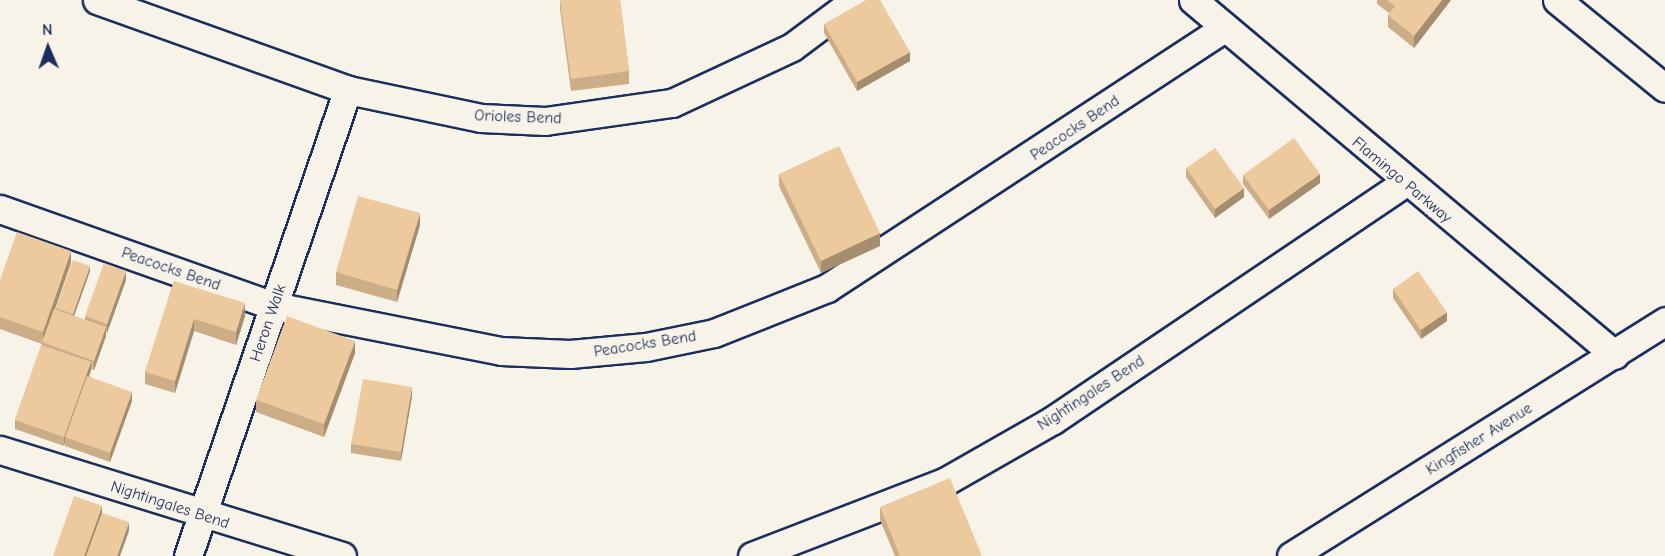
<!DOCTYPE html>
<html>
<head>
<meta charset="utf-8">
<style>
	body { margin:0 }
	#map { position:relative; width:1665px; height:556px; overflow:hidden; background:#f7f3e8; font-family:"Comic Neue",sans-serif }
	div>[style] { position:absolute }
	.roads { filter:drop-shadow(2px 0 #1b2f5e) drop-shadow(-2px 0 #1b2f5e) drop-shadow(0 2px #1b2f5e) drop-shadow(0 -2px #1b2f5e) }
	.street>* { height:27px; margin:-13.5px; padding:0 13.5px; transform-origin:13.5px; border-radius:13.5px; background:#f7f3e8 }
	.wall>* { inset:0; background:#cbae88 }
	.shaded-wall>* { inset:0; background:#a58d6f }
	.building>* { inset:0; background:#ecca9e }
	span { translate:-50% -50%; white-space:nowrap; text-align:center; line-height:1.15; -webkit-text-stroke:4.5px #f7f3e8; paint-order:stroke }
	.street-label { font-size:16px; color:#1b2f5e }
	.north { position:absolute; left:18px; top:18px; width:60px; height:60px; -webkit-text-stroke:4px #f7f3e8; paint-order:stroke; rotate:358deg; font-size:16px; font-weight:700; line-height:24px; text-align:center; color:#1b2f5e }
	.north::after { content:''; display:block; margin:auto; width:21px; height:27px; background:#1b2f5e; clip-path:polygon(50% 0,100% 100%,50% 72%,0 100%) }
</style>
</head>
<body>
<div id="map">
	<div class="roads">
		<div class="street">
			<div style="left:97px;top:0;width:267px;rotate:19.7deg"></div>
			<div style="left:348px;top:90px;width:136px;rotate:11.9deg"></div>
			<div style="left:481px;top:118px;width:64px;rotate:2.7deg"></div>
			<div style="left:545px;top:121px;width:128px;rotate:-8.1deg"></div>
			<div style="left:672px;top:103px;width:132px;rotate:-25deg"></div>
			<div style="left:792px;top:47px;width:79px;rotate:-36.7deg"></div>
			<div style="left:1193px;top:0;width:551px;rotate:40.07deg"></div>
			<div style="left:1557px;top:0;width:139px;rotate:39.2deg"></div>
			<div style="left:0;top:209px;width:291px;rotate:19.5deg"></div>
			<div style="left:274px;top:306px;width:231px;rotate:11.2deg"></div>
			<div style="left:501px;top:351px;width:69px;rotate:2.5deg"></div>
			<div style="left:570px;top:354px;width:76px;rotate:-5.3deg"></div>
			<div style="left:646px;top:347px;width:69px;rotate:-11.6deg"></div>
			<div style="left:714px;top:333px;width:122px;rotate:-21.7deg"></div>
			<div style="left:827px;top:288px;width:475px;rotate:-33.2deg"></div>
			<div style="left:0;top:450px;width:358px;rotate:17.2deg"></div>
			<div style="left:188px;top:556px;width:493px;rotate:-71.1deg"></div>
			<div style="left:752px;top:556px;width:208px;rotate:-21.1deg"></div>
			<div style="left:946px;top:481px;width:123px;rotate:-29.7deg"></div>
			<div style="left:1053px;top:420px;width:424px;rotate:-34deg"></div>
			<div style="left:1291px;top:556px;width:442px;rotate:-32.1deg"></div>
		</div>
	</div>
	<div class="wall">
		<div style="clip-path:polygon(560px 0,620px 0,629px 71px,629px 84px,571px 91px,560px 9px)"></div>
		<div style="clip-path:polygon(1377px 0,1451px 0,1414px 48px,1388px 27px,1388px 15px,1389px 13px,1377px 4px)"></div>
		<div style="clip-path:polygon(824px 24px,910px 61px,857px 91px,824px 33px)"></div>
		<div style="clip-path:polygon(1186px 168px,1244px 197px,1215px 218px,1186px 177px)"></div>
		<div style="clip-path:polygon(779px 174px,880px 246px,821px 273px,779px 186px)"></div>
		<div style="clip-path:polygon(1243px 175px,1320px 183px,1269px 219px,1243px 184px)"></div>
		<div style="clip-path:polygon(420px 225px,397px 302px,336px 285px,336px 272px)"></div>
		<div style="clip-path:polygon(90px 271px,74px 316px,85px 320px,85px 316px,126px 280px,107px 333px,106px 332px,106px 336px,94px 370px,91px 369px,89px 376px,132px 401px,110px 462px,65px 446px,65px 442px,64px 446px,15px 429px,15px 420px,42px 344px,0 329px,0 280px,56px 310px,56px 308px)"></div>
		<div style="clip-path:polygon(174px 281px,245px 316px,236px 345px,194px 331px,175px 393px,145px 384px,145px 372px)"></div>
		<div style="clip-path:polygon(1393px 289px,1447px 321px,1421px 339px,1393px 298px)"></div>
		<div style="clip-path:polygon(355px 353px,324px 437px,256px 412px,256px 400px)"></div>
		<div style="clip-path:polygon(412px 396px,401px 461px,351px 453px,351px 444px)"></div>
		<div style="clip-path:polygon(880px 507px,982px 556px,895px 556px,880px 520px)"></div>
	</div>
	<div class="shaded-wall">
		<div style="clip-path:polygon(1442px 0,1451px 0,1414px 48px,1414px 36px)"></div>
		<div style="clip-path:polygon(910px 52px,910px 61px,857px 91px,857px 82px)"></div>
		<div style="clip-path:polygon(1320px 174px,1320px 183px,1269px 219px,1269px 210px)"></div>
		<div style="clip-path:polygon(1244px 188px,1244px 197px,1215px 218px,1215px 209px)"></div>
		<div style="clip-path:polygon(420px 213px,420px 225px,397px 302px,397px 290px)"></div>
		<div style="clip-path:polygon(880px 233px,880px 246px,821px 273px,821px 261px)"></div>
		<div style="clip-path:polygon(71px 251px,71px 263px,43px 344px,43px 332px)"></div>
		<div style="clip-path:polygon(90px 266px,90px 271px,73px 319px,73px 314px)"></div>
		<div style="clip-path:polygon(126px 271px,126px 280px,107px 333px,107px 324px)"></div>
		<div style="clip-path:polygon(245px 303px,245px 316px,236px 345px,236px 332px)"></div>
		<div style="clip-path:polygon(1447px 312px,1447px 321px,1421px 339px,1421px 330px)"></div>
		<div style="clip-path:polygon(194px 319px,194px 331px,175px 393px,175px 381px)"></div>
		<div style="clip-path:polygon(106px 327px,106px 336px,94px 370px,94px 361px)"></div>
		<div style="clip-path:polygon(355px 341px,355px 353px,324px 437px,324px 424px)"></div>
		<div style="clip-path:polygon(91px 362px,91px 371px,67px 438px,65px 437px,65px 442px,64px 446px,64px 437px)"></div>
		<div style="clip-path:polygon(412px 387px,412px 396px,401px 461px,401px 452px)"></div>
		<div style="clip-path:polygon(132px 392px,132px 401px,110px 462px,110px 453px)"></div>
		<div style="clip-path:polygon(102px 506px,102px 515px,87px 556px,84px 556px)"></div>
		<div style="clip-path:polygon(129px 522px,129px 531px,120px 556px,117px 556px)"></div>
	</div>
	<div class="building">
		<div style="clip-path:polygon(560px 0,620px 0,629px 71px,571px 79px)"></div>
		<div style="clip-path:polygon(866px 0,880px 0,910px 52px,857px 82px,824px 24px)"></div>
		<div style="clip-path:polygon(1387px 0,1442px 0,1414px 36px,1388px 15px,1395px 6px)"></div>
		<div style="clip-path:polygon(1294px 138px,1320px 174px,1269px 210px,1243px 175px)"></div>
		<div style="clip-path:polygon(839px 146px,880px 233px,821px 261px,779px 174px)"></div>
		<div style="clip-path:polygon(1215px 148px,1244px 188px,1215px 209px,1186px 168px)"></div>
		<div style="clip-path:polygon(358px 196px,420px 213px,397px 290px,336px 272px)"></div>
		<div style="clip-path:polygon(17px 232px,71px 251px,43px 332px,0 317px,0 280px)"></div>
		<div style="clip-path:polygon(73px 260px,90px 266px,73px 314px,56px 308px)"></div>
		<div style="clip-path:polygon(104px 263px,126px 271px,107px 324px,85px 316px)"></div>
		<div style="clip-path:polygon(1418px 271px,1447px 312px,1421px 330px,1393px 289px)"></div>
		<div style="clip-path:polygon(174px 281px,245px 303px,236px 332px,194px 319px,175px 381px,145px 372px)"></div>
		<div style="clip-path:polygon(54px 309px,106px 327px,94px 361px,42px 342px)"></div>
		<div style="clip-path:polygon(287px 316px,355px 341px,324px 424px,256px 400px)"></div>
		<div style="clip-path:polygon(41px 345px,91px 362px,64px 437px,15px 420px)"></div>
		<div style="clip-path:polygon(87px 376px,132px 392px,110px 453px,65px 437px)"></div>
		<div style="clip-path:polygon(363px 379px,412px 387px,401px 452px,351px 444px)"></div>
		<div style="clip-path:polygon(950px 478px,982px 556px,900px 556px,880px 507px)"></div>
		<div style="clip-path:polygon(74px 496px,102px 506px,84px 556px,53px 556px)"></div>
		<div style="clip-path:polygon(102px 513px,129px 522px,117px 556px,86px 556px)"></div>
	</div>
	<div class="street-label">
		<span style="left:518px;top:117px;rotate:2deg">Orioles Bend</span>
		<span style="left:1075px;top:128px;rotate:-34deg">Peacocks Bend</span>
		<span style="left:1402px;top:180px;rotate:40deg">Flamingo Parkway</span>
		<span style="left:171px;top:269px;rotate:19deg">Peacocks Bend</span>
		<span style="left:268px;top:323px;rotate:-71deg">Heron Walk</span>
		<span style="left:645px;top:344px;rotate:-9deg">Peacocks Bend</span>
		<span style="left:1091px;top:393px;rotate:-33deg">Nightingales Bend</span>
		<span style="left:1479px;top:439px;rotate:-32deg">Kingfisher Avenue</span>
		<span style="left:170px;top:505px;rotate:18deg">Nightingales Bend</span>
	</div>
	<div class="north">N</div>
</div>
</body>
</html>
